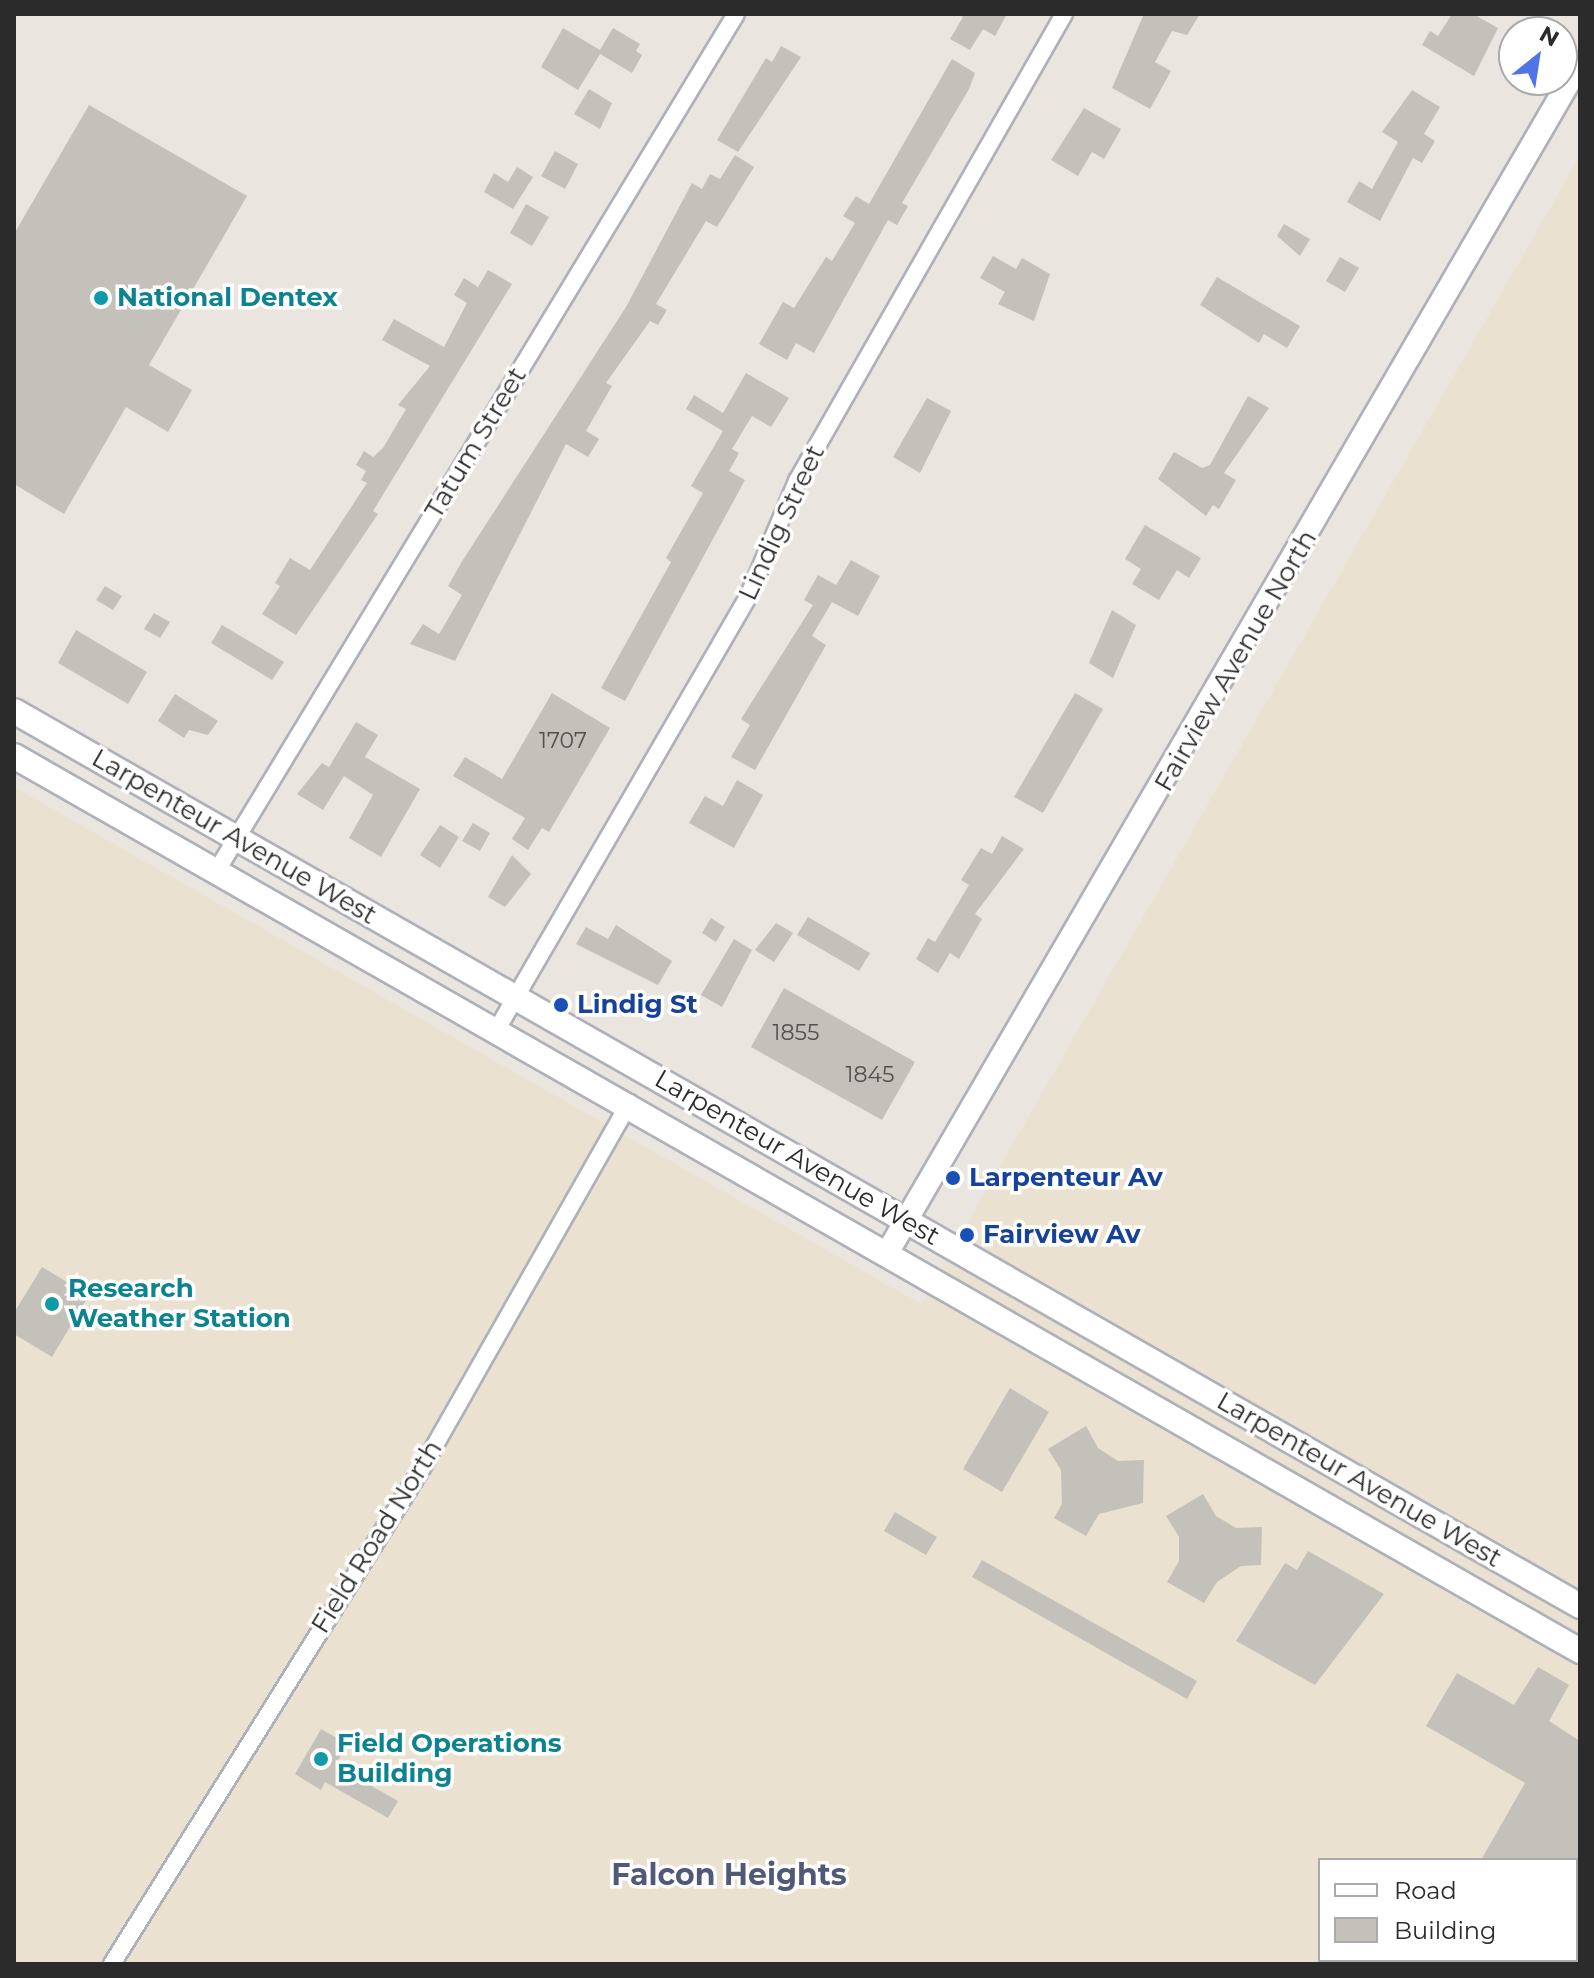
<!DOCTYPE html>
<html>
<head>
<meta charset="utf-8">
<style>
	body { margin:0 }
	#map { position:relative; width:1594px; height:1978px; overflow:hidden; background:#ebe5df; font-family:Montserrat,sans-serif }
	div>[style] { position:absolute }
	.education>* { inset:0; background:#ebe1d0 }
	.building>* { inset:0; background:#c4c0ba }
	.roads { filter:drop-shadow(2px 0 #afb1ba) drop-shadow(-2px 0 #afb1ba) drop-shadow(0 2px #afb1ba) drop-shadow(0 -2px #afb1ba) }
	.minor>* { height:16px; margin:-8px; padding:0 8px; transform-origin:8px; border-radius:8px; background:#fff }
	.tertiary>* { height:22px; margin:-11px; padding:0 11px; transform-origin:11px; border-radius:11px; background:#fff }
	.secondary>* { height:24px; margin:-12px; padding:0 12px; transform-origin:12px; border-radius:12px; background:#fff }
	.dots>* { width:22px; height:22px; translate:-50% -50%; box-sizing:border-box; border:4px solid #fff; border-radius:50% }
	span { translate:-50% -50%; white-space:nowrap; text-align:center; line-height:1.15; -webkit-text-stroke:7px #fff; paint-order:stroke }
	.number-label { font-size:22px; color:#51504f }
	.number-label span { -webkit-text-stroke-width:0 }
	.culture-label { font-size:26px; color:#0d838f; font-weight:700 }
	.left { translate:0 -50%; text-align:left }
	.street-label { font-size:26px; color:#2b2b2b }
	.transit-label { font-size:26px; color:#164399; font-weight:700 }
	.quarter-label { font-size:30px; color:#505977; font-weight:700 }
	.frame { position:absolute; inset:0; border:16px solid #2b2b2b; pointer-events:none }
	.legend { position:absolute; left:1318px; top:1858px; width:260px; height:104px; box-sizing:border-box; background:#fff; border:2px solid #aaa; margin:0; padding:10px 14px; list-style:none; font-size:24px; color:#2b2b2b }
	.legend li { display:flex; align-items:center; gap:16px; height:40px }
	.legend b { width:40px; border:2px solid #aaa }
	.north { position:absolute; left:1498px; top:16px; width:80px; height:80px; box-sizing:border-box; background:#fff; border:2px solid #aaa; border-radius:50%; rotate:30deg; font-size:22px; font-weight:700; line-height:32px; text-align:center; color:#2b2b2b }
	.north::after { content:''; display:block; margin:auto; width:28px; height:36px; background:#4f74e8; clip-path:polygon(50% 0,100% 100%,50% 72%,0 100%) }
</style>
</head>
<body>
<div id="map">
	<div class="education">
		<div style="clip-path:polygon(evenodd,1580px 156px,1580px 1964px,14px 1964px,14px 787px,921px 1304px,1580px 156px,1320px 1860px,1576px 1860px,1576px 1960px,1320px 1960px,1320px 1860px)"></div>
	</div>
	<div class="building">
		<div style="clip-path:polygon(957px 14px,1007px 14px,995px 36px,983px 29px,970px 50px,950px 39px,963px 17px)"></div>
		<div style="clip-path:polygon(1144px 14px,1200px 14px,1187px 35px,1172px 31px,1155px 62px,1171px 71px,1150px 109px,1112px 88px)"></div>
		<div style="clip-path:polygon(1452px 14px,1473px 14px,1498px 28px,1474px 76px,1422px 45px,1430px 31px,1438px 36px)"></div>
		<div style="clip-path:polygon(563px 28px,600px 50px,613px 28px,640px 44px,636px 51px,642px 55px,632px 73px,600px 54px,578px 90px,541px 67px)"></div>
		<div style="clip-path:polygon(781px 46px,801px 57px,738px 152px,717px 140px,766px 58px,772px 62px)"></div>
		<div style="clip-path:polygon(952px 59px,975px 73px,969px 89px,902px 203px,908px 206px,897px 225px,888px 220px,814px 353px,796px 343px,787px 360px,759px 344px,783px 302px,794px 308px,826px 257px,832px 261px,855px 223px,843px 216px,856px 196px,869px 204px)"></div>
		<div style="clip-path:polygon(589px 89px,612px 103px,600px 129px,574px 114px)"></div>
		<div style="clip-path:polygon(1412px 90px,1440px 107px,1424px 134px,1435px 141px,1422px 163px,1413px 158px,1380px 221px,1347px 202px,1359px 181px,1372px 189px,1398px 142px,1382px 132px)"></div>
		<div style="clip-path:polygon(89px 105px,247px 196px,149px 365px,192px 390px,168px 432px,126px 407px,64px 514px,14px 484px,14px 234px)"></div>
		<div style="clip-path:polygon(1084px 108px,1121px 129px,1104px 159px,1092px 152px,1078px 176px,1051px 160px)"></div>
		<div style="clip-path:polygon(555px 151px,578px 164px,565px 189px,541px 176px)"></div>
		<div style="clip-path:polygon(735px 155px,754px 167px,717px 227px,706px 221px,656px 304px,667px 310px,658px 325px,650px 321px,606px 383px,612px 386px,586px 431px,599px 439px,588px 457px,566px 444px,455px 661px,410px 644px,423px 624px,439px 634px,462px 595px,448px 586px,461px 563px,626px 307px,692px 183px,702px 189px,710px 174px,720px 179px)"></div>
		<div style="clip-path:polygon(517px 167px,533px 177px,513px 209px,484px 192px,494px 173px,508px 182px)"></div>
		<div style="clip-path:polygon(526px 204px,549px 217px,532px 246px,510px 233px)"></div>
		<div style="clip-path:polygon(1284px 224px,1310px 239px,1300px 256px,1277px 236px)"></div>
		<div style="clip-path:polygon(993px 256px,1016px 269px,1022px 258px,1050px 274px,1034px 321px,998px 304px,1005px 292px,980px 278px)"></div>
		<div style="clip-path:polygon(1340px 257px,1359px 268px,1345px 292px,1326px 281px)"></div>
		<div style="clip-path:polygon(488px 270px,512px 284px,373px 511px,378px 514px,296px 635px,262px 614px,280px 586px,275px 583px,290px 558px,310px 570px,367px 483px,361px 480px,366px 471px,356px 465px,364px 451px,373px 457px,383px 448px,406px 409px,398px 405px,430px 366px,382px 340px,394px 319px,444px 347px,467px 303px,454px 295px,464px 278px,478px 287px)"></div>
		<div style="clip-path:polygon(1217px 277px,1300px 326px,1287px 348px,1264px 334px,1259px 343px,1200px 305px)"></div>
		<div style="clip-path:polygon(746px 373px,789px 398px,771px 427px,752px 416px,732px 449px,739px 453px,729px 471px,745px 480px,625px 701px,601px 688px,671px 562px,666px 558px,703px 493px,691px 486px,723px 431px,686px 409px,694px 395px,723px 413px)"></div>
		<div style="clip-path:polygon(1248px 396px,1269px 408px,1224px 473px,1236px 480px,1219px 509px,1213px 505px,1206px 516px,1158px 479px,1174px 452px,1202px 468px,1210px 465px)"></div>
		<div style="clip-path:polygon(927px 398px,951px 411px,920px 473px,893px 457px)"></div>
		<div style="clip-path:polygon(1145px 525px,1201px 558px,1189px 578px,1177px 570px,1159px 600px,1132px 584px,1141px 569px,1125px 559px)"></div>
		<div style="clip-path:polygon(851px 560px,880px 576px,858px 616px,832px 602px,812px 636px,826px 645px,755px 770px,731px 757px,750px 725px,741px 719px,813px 605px,804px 600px,818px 575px,836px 585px)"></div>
		<div style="clip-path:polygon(105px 586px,122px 596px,113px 610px,96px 600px)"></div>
		<div style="clip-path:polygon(1112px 610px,1136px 625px,1113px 678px,1089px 663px)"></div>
		<div style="clip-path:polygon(154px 613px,170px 622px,160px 638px,144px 629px)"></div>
		<div style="clip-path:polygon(222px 625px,284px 662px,272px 680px,211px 643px)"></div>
		<div style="clip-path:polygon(76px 630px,147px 672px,128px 704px,58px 663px)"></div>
		<div style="clip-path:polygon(552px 693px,610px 728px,549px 832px,542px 828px,528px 850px,512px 839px,525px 818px,453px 776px,465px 757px,502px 779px)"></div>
		<div style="clip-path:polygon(1075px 693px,1103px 709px,1043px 813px,1014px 797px)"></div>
		<div style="clip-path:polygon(175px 694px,218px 721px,208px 735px,189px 730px,184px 738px,158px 721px)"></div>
		<div style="clip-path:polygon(356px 722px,378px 735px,365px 757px,420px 789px,381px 857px,349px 838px,373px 795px,344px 776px,323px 810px,297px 794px,322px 763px,329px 767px)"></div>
		<div style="clip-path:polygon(737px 780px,763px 795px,734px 848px,689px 823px,705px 796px,723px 806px)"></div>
		<div style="clip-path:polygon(473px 823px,490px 833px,480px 851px,462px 841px)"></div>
		<div style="clip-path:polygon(440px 825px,459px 837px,440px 868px,420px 855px)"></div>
		<div style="clip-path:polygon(1002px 836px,1024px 849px,975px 914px,982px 919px,959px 959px,950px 953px,938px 973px,916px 959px,928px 938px,935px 942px,969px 885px,961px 880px,981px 848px,992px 854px)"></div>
		<div style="clip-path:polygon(512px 855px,531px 874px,505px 907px,488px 897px)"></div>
		<div style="clip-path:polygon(808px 917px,870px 953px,859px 971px,797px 935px)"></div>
		<div style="clip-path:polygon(711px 918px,725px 927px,716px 942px,702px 933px)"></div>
		<div style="clip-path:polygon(776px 923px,793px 933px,774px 962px,755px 950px)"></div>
		<div style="clip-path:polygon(616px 925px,672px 961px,658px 985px,576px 944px,586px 927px,608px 939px)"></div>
		<div style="clip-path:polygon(734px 939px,752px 950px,722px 1007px,701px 995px)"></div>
		<div style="clip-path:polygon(784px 988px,915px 1062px,882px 1120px,751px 1047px)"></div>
		<div style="clip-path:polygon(42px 1267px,89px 1295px,52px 1357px,14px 1334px,14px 1313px)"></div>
		<div style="clip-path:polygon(1010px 1388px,1049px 1412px,1002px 1492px,963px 1469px)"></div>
		<div style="clip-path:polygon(1086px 1426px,1098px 1448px,1118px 1461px,1144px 1460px,1143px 1503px,1099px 1514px,1086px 1536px,1054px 1518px,1062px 1504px,1061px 1470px,1048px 1449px)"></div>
		<div style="clip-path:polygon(1203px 1494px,1216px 1516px,1236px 1528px,1262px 1527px,1261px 1565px,1241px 1566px,1217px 1582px,1204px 1603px,1167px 1582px,1179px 1561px,1179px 1537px,1166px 1516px)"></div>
		<div style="clip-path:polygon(895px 1512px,937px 1537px,926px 1555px,884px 1531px)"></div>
		<div style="clip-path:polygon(1308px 1551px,1384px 1594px,1315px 1685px,1236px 1641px,1285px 1563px,1297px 1570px)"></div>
		<div style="clip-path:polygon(982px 1560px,1197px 1681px,1187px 1699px,972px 1577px)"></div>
		<div style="clip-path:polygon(1538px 1667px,1569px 1685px,1549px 1721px,1580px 1741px,1580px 1860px,1481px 1860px,1525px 1783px,1426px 1726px,1457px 1673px,1514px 1705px)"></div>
		<div style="clip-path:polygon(321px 1729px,348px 1744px,335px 1765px,398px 1801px,388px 1818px,325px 1782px,321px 1790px,295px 1774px)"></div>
	</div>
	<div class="roads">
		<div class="minor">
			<div style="left:216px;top:872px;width:1003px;rotate:-58.78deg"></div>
			<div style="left:496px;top:1031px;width:502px;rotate:-59.86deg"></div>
			<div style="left:748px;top:597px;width:126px;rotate:-67.1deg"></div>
			<div style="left:797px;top:481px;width:538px;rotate:-60.24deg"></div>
			<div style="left:112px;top:1964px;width:585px;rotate:-57.99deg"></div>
			<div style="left:422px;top:1468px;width:420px;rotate:-60.4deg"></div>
		</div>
		<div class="tertiary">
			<div style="left:886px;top:1255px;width:1379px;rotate:-59.79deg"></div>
		</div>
		<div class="secondary">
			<div style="left:14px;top:711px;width:1804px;rotate:29.75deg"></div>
			<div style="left:14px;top:756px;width:1804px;rotate:29.75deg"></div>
		</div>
	</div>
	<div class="dots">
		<div style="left:101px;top:298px;background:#0f9aa8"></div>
		<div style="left:561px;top:1005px;background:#1a4fb4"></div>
		<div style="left:953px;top:1178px;background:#1a4fb4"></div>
		<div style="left:967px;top:1235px;background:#1a4fb4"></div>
		<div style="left:52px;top:1304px;background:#0f9aa8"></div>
		<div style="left:321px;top:1759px;background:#0f9aa8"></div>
	</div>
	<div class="number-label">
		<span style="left:563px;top:741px">1707</span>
		<span style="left:796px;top:1033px">1855</span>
		<span style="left:870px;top:1075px">1845</span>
	</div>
	<div class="culture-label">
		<span class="left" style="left:117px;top:298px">National Dentex</span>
		<span class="left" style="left:68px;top:1304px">Research<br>Weather Station</span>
		<span class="left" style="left:337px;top:1759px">Field Operations<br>Building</span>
	</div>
	<div class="street-label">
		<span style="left:476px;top:443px;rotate:-59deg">Tatum Street</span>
		<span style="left:782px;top:523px;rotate:-65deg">Lindig Street</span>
		<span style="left:1236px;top:661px;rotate:-60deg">Fairview Avenue North</span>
		<span style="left:234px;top:837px;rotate:30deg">Larpenteur Avenue West</span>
		<span style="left:797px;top:1158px;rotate:30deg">Larpenteur Avenue West</span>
		<span style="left:1359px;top:1480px;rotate:30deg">Larpenteur Avenue West</span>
		<span style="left:377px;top:1537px;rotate:-58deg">Field Road North</span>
	</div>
	<div class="transit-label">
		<span class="left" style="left:577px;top:1005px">Lindig St</span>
		<span class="left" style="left:969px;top:1178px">Larpenteur Av</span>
		<span class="left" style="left:983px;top:1235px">Fairview Av</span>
	</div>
	<div class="quarter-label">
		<span style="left:729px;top:1875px">Falcon Heights</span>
	</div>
	<div class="frame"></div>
	<ul class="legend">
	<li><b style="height:10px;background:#fff"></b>Road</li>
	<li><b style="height:22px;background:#c4c0ba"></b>Building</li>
	</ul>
	<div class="north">N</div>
</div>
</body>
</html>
